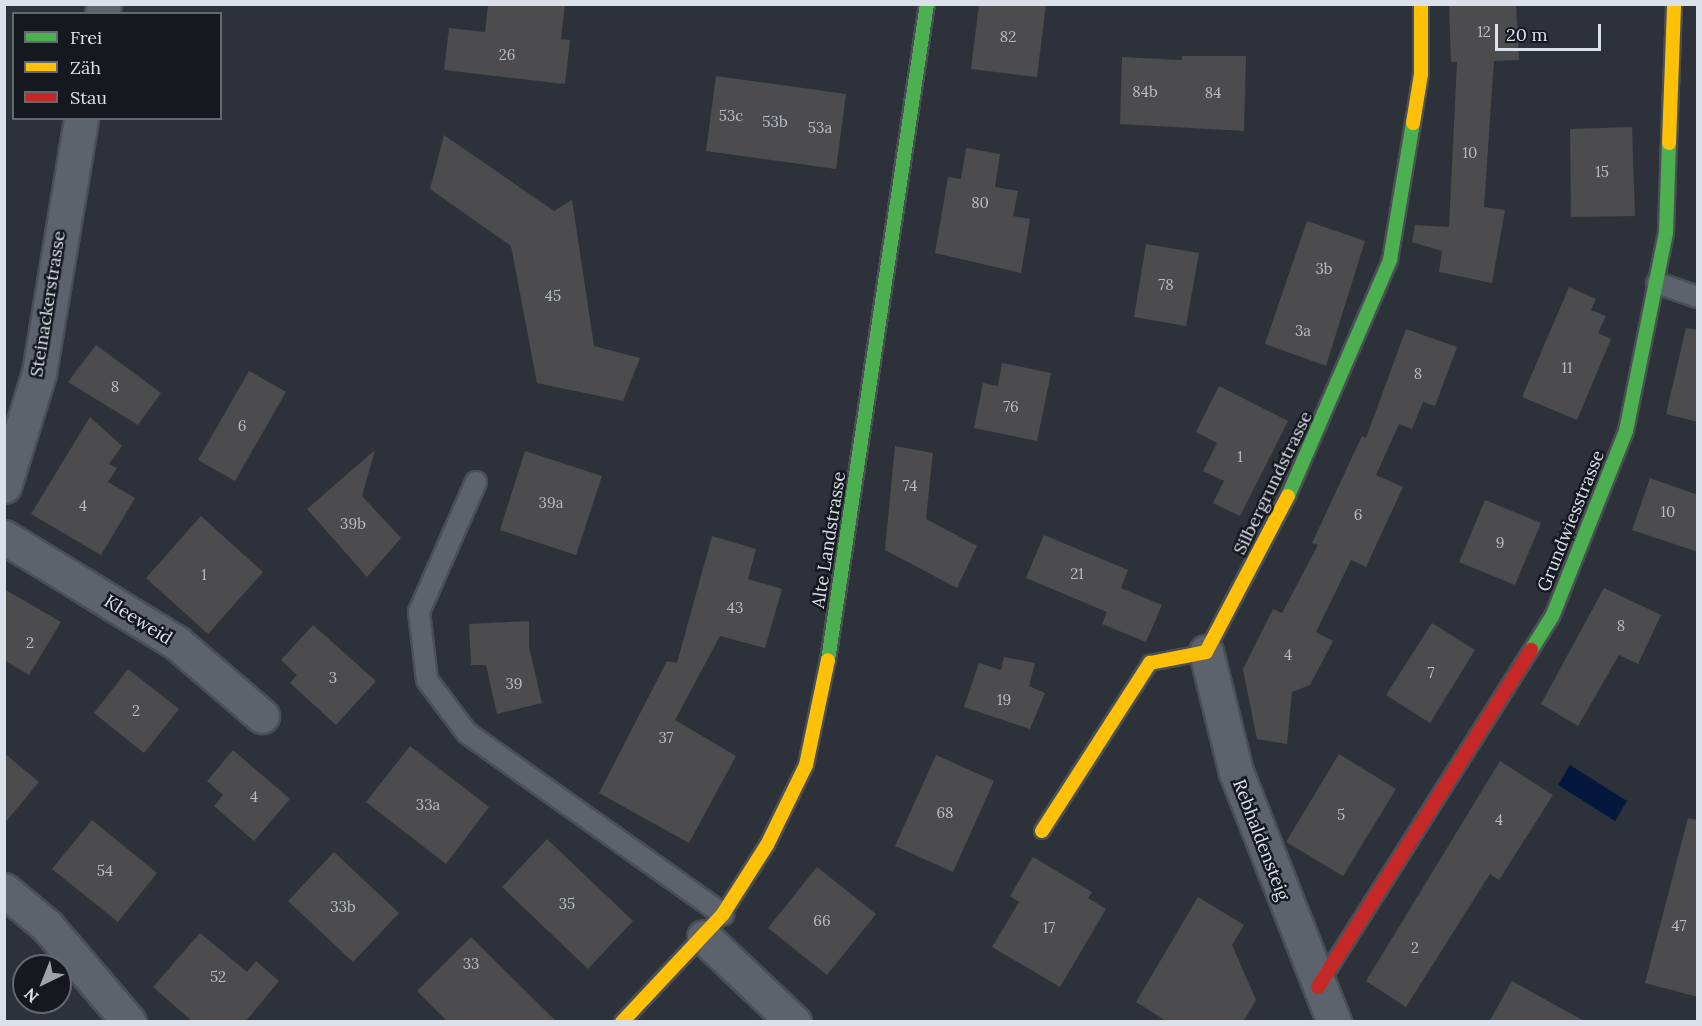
<!DOCTYPE html>
<html>
<head>
<meta charset="utf-8">
<style>
	body { margin:0 }
	#map { position:relative; width:1702px; height:1026px; overflow:hidden; background:#2d323a; font-family:Lora,serif }
	div>[style] { position:absolute }
	.water>* { inset:0; background:#04183e }
	.building>* { inset:0; background:#4c4b4d }
	.roads { filter:drop-shadow(2px 0 #4a4f55) drop-shadow(-2px 0 #4a4f55) drop-shadow(0 2px #4a4f55) drop-shadow(0 -2px #4a4f55) }
	.lane>* { height:20px; margin:-10px; padding:0 10px; transform-origin:10px; border-radius:10px; background:#5d636c }
	.street>* { height:33px; margin:-16.5px; padding:0 16.5px; transform-origin:16.5px; border-radius:16.5px; background:#5d636c }
	.fast>* { height:14px; margin:-7px; padding:0 7px; transform-origin:7px; border-radius:7px; background:#4caf50 }
	.slow>* { height:14px; margin:-7px; padding:0 7px; transform-origin:7px; border-radius:7px; background:#ffc107 }
	.jam>* { height:14px; margin:-7px; padding:0 7px; transform-origin:7px; border-radius:7px; background:#c62828 }
	span { translate:-50% -50%; white-space:nowrap; text-align:center; line-height:1.15; -webkit-text-stroke:5px #15191f; paint-order:stroke }
	.number-label { font-size:15px; color:#b7bcc3 }
	.number-label span { -webkit-text-stroke-width:0 }
	.street-label { font-size:18px; color:#dbe1ea }
	.frame { position:absolute; inset:0; border:6px solid #dbe1ea; pointer-events:none }
	.legend { position:absolute; left:12px; top:12px; width:210px; height:108px; box-sizing:border-box; background:#15191f; border:2px solid #646970; margin:0; padding:8px 10px; list-style:none; font-size:18px; color:#dbe1ea }
	.legend li { display:flex; align-items:center; gap:12px; height:30px }
	.legend b { width:30px; border:2px solid #646970 }
	.north { position:absolute; left:12px; top:954px; width:60px; height:60px; box-sizing:border-box; background:#15191f; border:2px solid #646970; border-radius:50%; rotate:223deg; font-size:16px; font-weight:700; line-height:24px; text-align:center; color:#dbe1ea }
	.north::after { content:''; display:block; margin:auto; width:21px; height:27px; background:#9ea4ac; clip-path:polygon(50% 0,100% 100%,50% 72%,0 100%) }
	.scale { position:absolute; left:1495px; top:24px; width:106px; height:27px; box-sizing:border-box; border:3px solid #dbe1ea; border-top:0; padding-left:8px; font-size:18px; line-height:21px; white-space:nowrap; color:#dbe1ea; -webkit-text-stroke:4px #15191f; paint-order:stroke }
</style>
</head>
<body>
<div id="map">
	<div class="water">
		<div style="clip-path:polygon(1570px 765px,1627px 801px,1615px 821px,1558px 785px)"></div>
	</div>
	<div class="building">
		<div style="clip-path:polygon(488px 4px,565px 4px,561px 39px,570px 40px,565px 84px,444px 70px,449px 28px,485px 32px)"></div>
		<div style="clip-path:polygon(979px 4px,1046px 4px,1037px 77px,971px 69px)"></div>
		<div style="clip-path:polygon(1449px 4px,1516px 4px,1519px 60px,1494px 61px,1484px 207px,1505px 210px,1492px 283px,1439px 272px,1442px 251px,1412px 242px,1415px 225px,1449px 227px,1457px 62px,1451px 62px)"></div>
		<div style="clip-path:polygon(1182px 56px,1246px 56px,1244px 131px,1120px 124px,1122px 57px,1182px 60px)"></div>
		<div style="clip-path:polygon(716px 76px,846px 94px,836px 169px,706px 151px)"></div>
		<div style="clip-path:polygon(1632px 127px,1635px 216px,1571px 217px,1570px 129px)"></div>
		<div style="clip-path:polygon(444px 135px,554px 211px,572px 200px,594px 346px,640px 358px,623px 401px,537px 383px,511px 246px,430px 189px)"></div>
		<div style="clip-path:polygon(966px 148px,1000px 154px,995px 187px,1018px 191px,1013px 216px,1030px 219px,1021px 273px,935px 253px,948px 177px,961px 179px)"></div>
		<div style="clip-path:polygon(1307px 221px,1365px 241px,1326px 366px,1265px 344px)"></div>
		<div style="clip-path:polygon(1146px 244px,1199px 253px,1186px 326px,1134px 317px)"></div>
		<div style="clip-path:polygon(1569px 287px,1596px 299px,1591px 310px,1606px 316px,1598px 333px,1611px 339px,1577px 420px,1522px 397px)"></div>
		<div style="clip-path:polygon(1686px 328px,1698px 330px,1698px 422px,1666px 414px)"></div>
		<div style="clip-path:polygon(1406px 329px,1457px 347px,1435px 406px,1423px 402px,1412px 429px,1399px 424px,1376px 475px,1403px 487px,1366px 567px,1351px 560px,1316px 632px,1333px 641px,1310px 685px,1292px 692px,1287px 744px,1257px 739px,1243px 669px,1273px 609px,1282px 613px,1318px 545px,1312px 543px,1362px 436px,1366px 438px)"></div>
		<div style="clip-path:polygon(96px 345px,161px 393px,138px 425px,68px 382px)"></div>
		<div style="clip-path:polygon(1002px 363px,1051px 373px,1037px 441px,974px 428px,983px 383px,998px 386px)"></div>
		<div style="clip-path:polygon(249px 371px,286px 392px,235px 481px,198px 460px)"></div>
		<div style="clip-path:polygon(1219px 386px,1288px 421px,1240px 516px,1213px 503px,1224px 481px,1203px 471px,1217px 443px,1196px 432px)"></div>
		<div style="clip-path:polygon(90px 417px,122px 446px,109px 464px,117px 468px,108px 482px,135px 498px,101px 555px,31px 514px)"></div>
		<div style="clip-path:polygon(895px 446px,933px 453px,926px 519px,977px 546px,957px 588px,885px 550px)"></div>
		<div style="clip-path:polygon(375px 450px,362px 496px,401px 538px,367px 577px,307px 509px)"></div>
		<div style="clip-path:polygon(525px 451px,602px 476px,576px 555px,500px 530px)"></div>
		<div style="clip-path:polygon(1650px 478px,1698px 495px,1698px 552px,1632px 530px)"></div>
		<div style="clip-path:polygon(1485px 500px,1541px 523px,1515px 585px,1459px 562px)"></div>
		<div style="clip-path:polygon(201px 516px,263px 572px,208px 634px,146px 578px)"></div>
		<div style="clip-path:polygon(1044px 535px,1128px 570px,1121px 588px,1162px 605px,1146px 642px,1102px 624px,1107px 612px,1026px 578px)"></div>
		<div style="clip-path:polygon(712px 536px,756px 549px,748px 579px,782px 589px,765px 648px,720px 636px,675px 720px,736px 756px,689px 843px,599px 793px,667px 661px,677px 663px)"></div>
		<div style="clip-path:polygon(1604px 588px,1661px 615px,1638px 664px,1619px 655px,1578px 726px,1541px 704px)"></div>
		<div style="clip-path:polygon(4px 589px,61px 622px,29px 675px,4px 660px)"></div>
		<div style="clip-path:polygon(529px 621px,529px 647px,542px 703px,497px 714px,486px 665px,471px 665px,469px 624px)"></div>
		<div style="clip-path:polygon(1432px 623px,1475px 650px,1430px 723px,1386px 695px)"></div>
		<div style="clip-path:polygon(313px 625px,376px 681px,336px 725px,290px 683px,297px 675px,281px 660px)"></div>
		<div style="clip-path:polygon(1004px 657px,1035px 663px,1029px 686px,1045px 693px,1030px 729px,964px 707px,979px 663px,1001px 670px)"></div>
		<div style="clip-path:polygon(128px 669px,179px 709px,144px 753px,94px 713px)"></div>
		<div style="clip-path:polygon(410px 746px,489px 807px,446px 864px,366px 802px)"></div>
		<div style="clip-path:polygon(233px 750px,290px 799px,254px 841px,214px 806px,223px 795px,207px 781px)"></div>
		<div style="clip-path:polygon(4px 753px,39px 782px,4px 824px)"></div>
		<div style="clip-path:polygon(1339px 754px,1396px 789px,1343px 876px,1286px 842px)"></div>
		<div style="clip-path:polygon(936px 755px,994px 781px,953px 872px,895px 846px)"></div>
		<div style="clip-path:polygon(1500px 761px,1553px 795px,1499px 880px,1490px 874px,1406px 1007px,1366px 981px)"></div>
		<div style="clip-path:polygon(1688px 818px,1698px 820px,1698px 997px,1645px 983px)"></div>
		<div style="clip-path:polygon(92px 820px,157px 873px,118px 922px,52px 869px)"></div>
		<div style="clip-path:polygon(547px 839px,633px 921px,588px 969px,502px 887px)"></div>
		<div style="clip-path:polygon(334px 852px,399px 913px,353px 962px,288px 901px)"></div>
		<div style="clip-path:polygon(1033px 857px,1092px 892px,1088px 898px,1106px 909px,1060px 987px,992px 947px,1019px 902px,1010px 896px)"></div>
		<div style="clip-path:polygon(817px 867px,876px 914px,827px 975px,768px 928px)"></div>
		<div style="clip-path:polygon(1198px 897px,1244px 925px,1232px 945px,1256px 1000px,1243px 1022px,1168px 1022px,1136px 1002px)"></div>
		<div style="clip-path:polygon(200px 933px,247px 972px,256px 961px,279px 981px,245px 1022px,193px 1022px,153px 987px)"></div>
		<div style="clip-path:polygon(471px 937px,557px 1022px,448px 1022px,417px 991px)"></div>
		<div style="clip-path:polygon(1512px 981px,1586px 1022px,1489px 1022px)"></div>
	</div>
	<div class="roads">
		<div class="lane">
			<div style="left:1657px;top:283px;width:43px;rotate:18.9deg"></div>
			<div style="left:476px;top:482px;width:142px;rotate:113.7deg"></div>
			<div style="left:419px;top:612px;width:68px;rotate:83.3deg"></div>
			<div style="left:427px;top:680px;width:66px;rotate:53deg"></div>
			<div style="left:467px;top:733px;width:314px;rotate:35.3deg"></div>
		</div>
		<div class="street">
			<div style="left:102px;top:14px;width:10px;rotate:-79deg"></div>
			<div style="left:4px;top:486px;width:118px;rotate:-72.8deg"></div>
			<div style="left:39px;top:373px;width:258px;rotate:-80.6deg"></div>
			<div style="left:4px;top:537px;width:203px;rotate:31.5deg"></div>
			<div style="left:177px;top:643px;width:112px;rotate:40.7deg"></div>
			<div style="left:1206px;top:652px;width:124px;rotate:76deg"></div>
			<div style="left:1236px;top:772px;width:269px;rotate:68.6deg"></div>
			<div style="left:4px;top:890px;width:56px;rotate:39.9deg"></div>
			<div style="left:47px;top:926px;width:126px;rotate:49.5deg"></div>
			<div style="left:704px;top:937px;width:124px;rotate:43.4deg"></div>
		</div>
		<div class="fast">
			<div style="left:1288px;top:496px;width:257px;rotate:-66.6deg"></div>
			<div style="left:1390px;top:260px;width:139px;rotate:-80.5deg"></div>
			<div style="left:1531px;top:650px;width:39px;rotate:-58deg"></div>
			<div style="left:1552px;top:617px;width:200px;rotate:-68.3deg"></div>
			<div style="left:1626px;top:431px;width:203px;rotate:-78.6deg"></div>
			<div style="left:1666px;top:232px;width:89px;rotate:-88.1deg"></div>
			<div style="left:828px;top:660px;width:663px;rotate:-81.42deg"></div>
		</div>
		<div class="slow">
			<div style="left:1413px;top:123px;width:50px;rotate:-80.7deg"></div>
			<div style="left:1421px;top:74px;width:70px;rotate:-90deg"></div>
			<div style="left:1669px;top:143px;width:139px;rotate:-87.9deg"></div>
			<div style="left:1042px;top:831px;width:200px;rotate:-57.3deg"></div>
			<div style="left:1150px;top:663px;width:57px;rotate:-11.1deg"></div>
			<div style="left:1206px;top:652px;width:176px;rotate:-62.3deg"></div>
			<div style="left:622px;top:1022px;width:148px;rotate:-46.9deg"></div>
			<div style="left:723px;top:914px;width:82px;rotate:-57.5deg"></div>
			<div style="left:767px;top:845px;width:89px;rotate:-64deg"></div>
			<div style="left:806px;top:765px;width:107px;rotate:-78.2deg"></div>
		</div>
		<div class="jam">
			<div style="left:1318px;top:987px;width:399px;rotate:-57.7deg"></div>
		</div>
	</div>
	<div class="number-label">
		<span style="left:1484px;top:32px">12</span>
		<span style="left:1008px;top:37px">82</span>
		<span style="left:507px;top:55px">26</span>
		<span style="left:1145px;top:92px">84b</span>
		<span style="left:1213px;top:93px">84</span>
		<span style="left:731px;top:116px">53c</span>
		<span style="left:775px;top:122px">53b</span>
		<span style="left:820px;top:128px">53a</span>
		<span style="left:1470px;top:153px">10</span>
		<span style="left:1602px;top:172px">15</span>
		<span style="left:980px;top:203px">80</span>
		<span style="left:1324px;top:269px">3b</span>
		<span style="left:1166px;top:285px">78</span>
		<span style="left:553px;top:296px">45</span>
		<span style="left:1303px;top:331px">3a</span>
		<span style="left:1567px;top:368px">11</span>
		<span style="left:1418px;top:374px">8</span>
		<span style="left:115px;top:387px">8</span>
		<span style="left:1011px;top:407px">76</span>
		<span style="left:242px;top:426px">6</span>
		<span style="left:1240px;top:457px">1</span>
		<span style="left:910px;top:486px">74</span>
		<span style="left:551px;top:503px">39a</span>
		<span style="left:83px;top:506px">4</span>
		<span style="left:1668px;top:512px">10</span>
		<span style="left:1358px;top:515px">6</span>
		<span style="left:353px;top:524px">39b</span>
		<span style="left:1500px;top:543px">9</span>
		<span style="left:1077px;top:574px">21</span>
		<span style="left:204px;top:575px">1</span>
		<span style="left:735px;top:608px">43</span>
		<span style="left:1621px;top:626px">8</span>
		<span style="left:30px;top:643px">2</span>
		<span style="left:1288px;top:655px">4</span>
		<span style="left:1431px;top:673px">7</span>
		<span style="left:333px;top:678px">3</span>
		<span style="left:514px;top:684px">39</span>
		<span style="left:1004px;top:700px">19</span>
		<span style="left:136px;top:711px">2</span>
		<span style="left:666px;top:738px">37</span>
		<span style="left:254px;top:797px">4</span>
		<span style="left:428px;top:805px">33a</span>
		<span style="left:945px;top:813px">68</span>
		<span style="left:1341px;top:815px">5</span>
		<span style="left:1499px;top:820px">4</span>
		<span style="left:105px;top:871px">54</span>
		<span style="left:567px;top:904px">35</span>
		<span style="left:343px;top:907px">33b</span>
		<span style="left:822px;top:921px">66</span>
		<span style="left:1679px;top:926px">47</span>
		<span style="left:1049px;top:928px">17</span>
		<span style="left:1415px;top:948px">2</span>
		<span style="left:471px;top:964px">33</span>
		<span style="left:218px;top:977px">52</span>
	</div>
	<div class="street-label">
		<span style="left:48px;top:304px;rotate:-81deg">Steinackerstrasse</span>
		<span style="left:1273px;top:483px;rotate:-64deg">Silbergrundstrasse</span>
		<span style="left:1571px;top:521px;rotate:-68deg">Grundwiesstrasse</span>
		<span style="left:829px;top:540px;rotate:-81deg">Alte Landstrasse</span>
		<span style="left:138px;top:620px;rotate:32deg">Kleeweid</span>
		<span style="left:1261px;top:840px;rotate:69deg">Rebhaldensteig</span>
	</div>
	<div class="frame"></div>
	<ul class="legend">
	<li><b style="height:8px;background:#4caf50"></b>Frei</li>
	<li><b style="height:8px;background:#ffc107"></b>Zäh</li>
	<li><b style="height:8px;background:#c62828"></b>Stau</li>
	</ul>
	<div class="north">N</div>
	<div class="scale">20 m</div>
</div>
</body>
</html>
